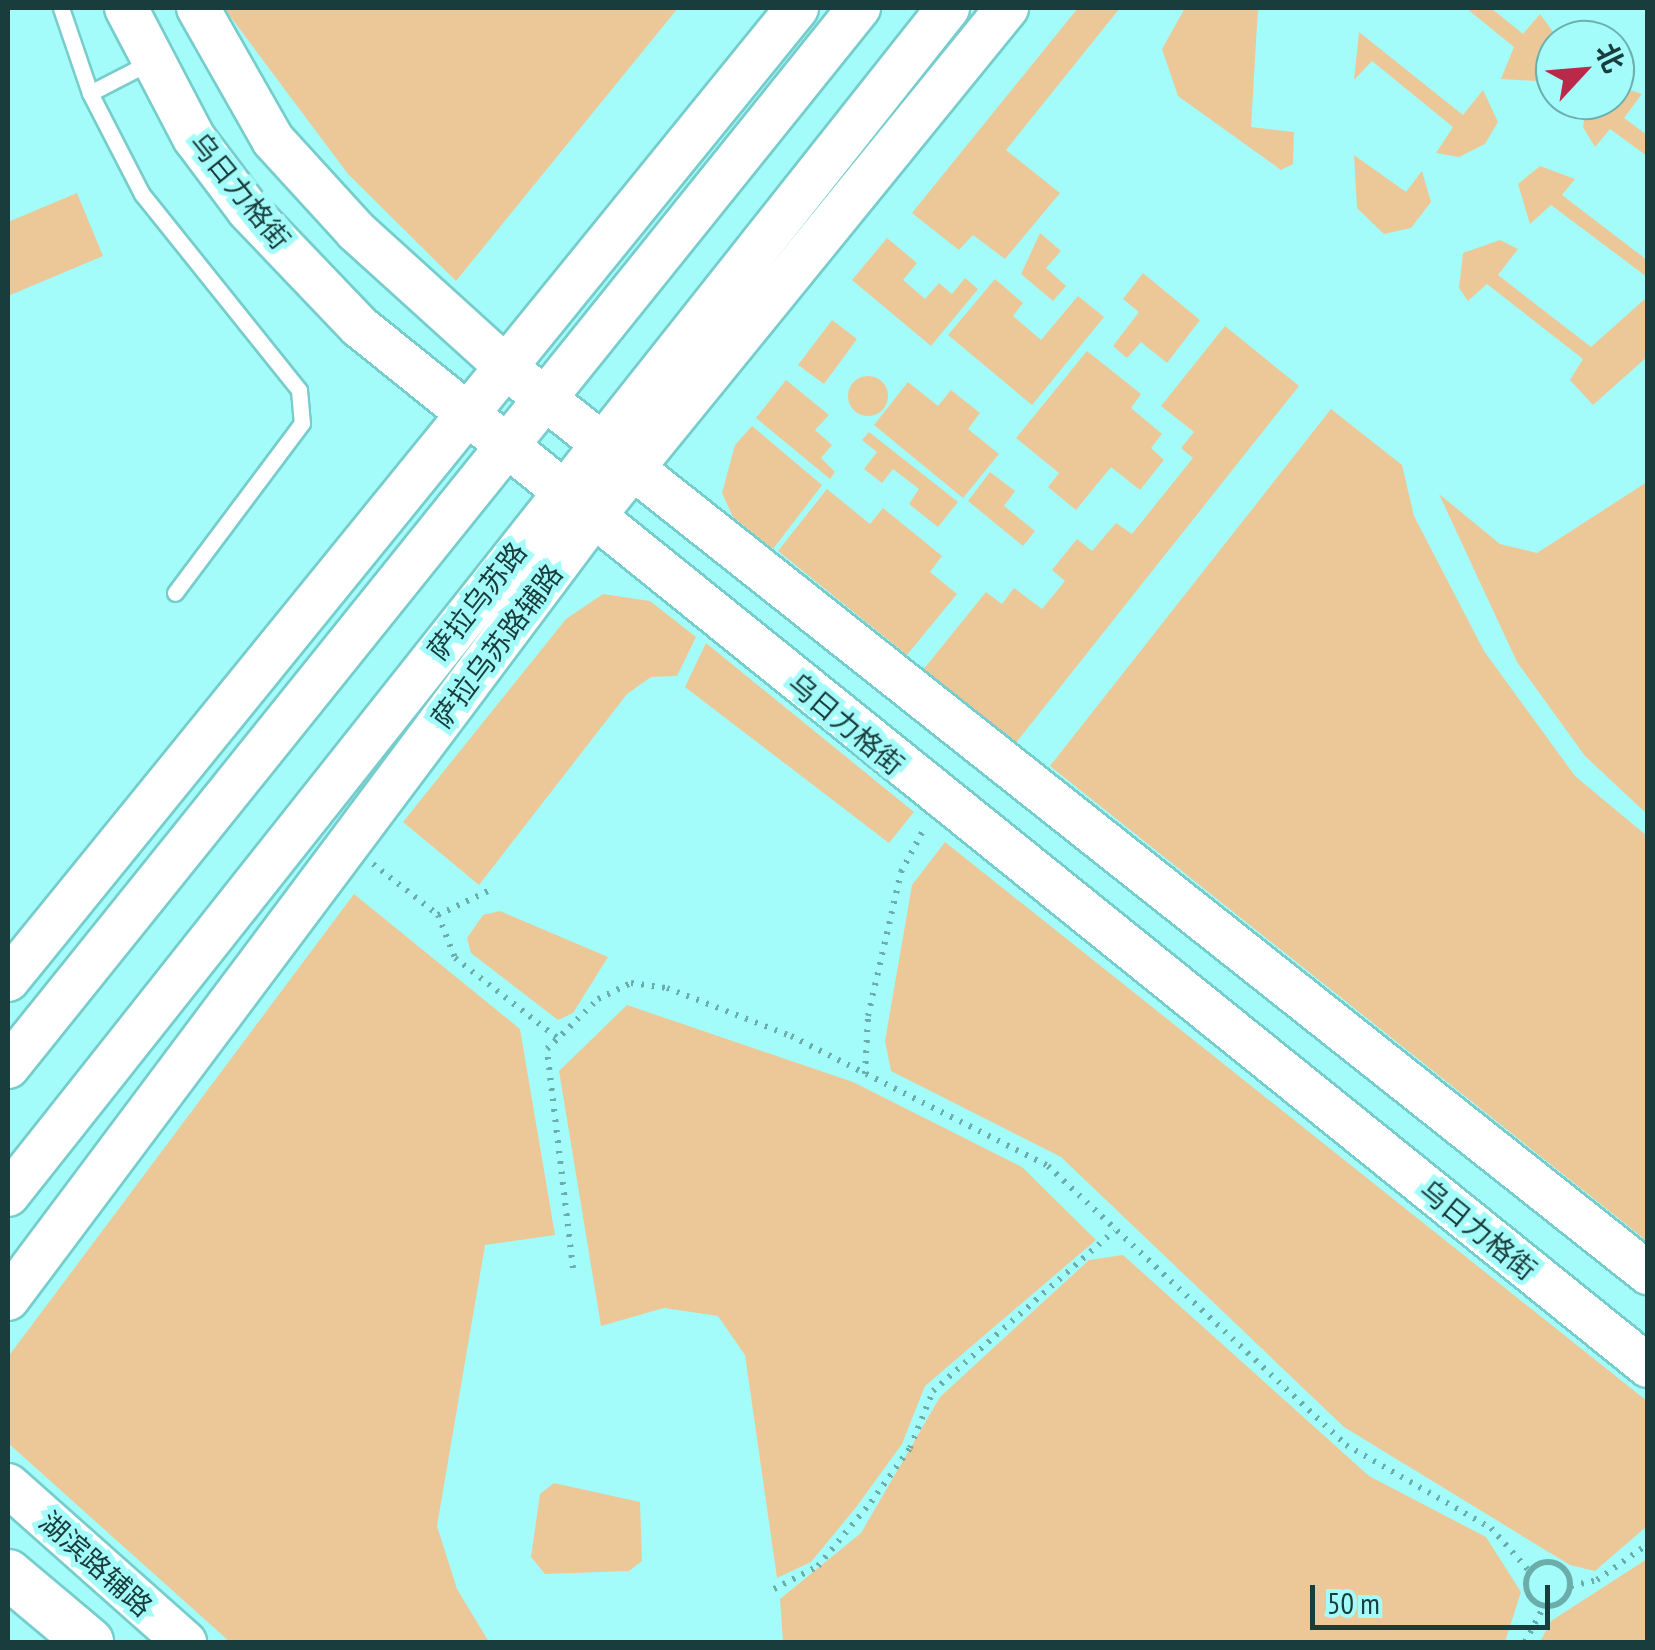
<!DOCTYPE html>
<html>
<head>
<meta charset="utf-8">
<style>
	body { margin:0 }
	#map { position:relative; width:1655px; height:1650px; overflow:hidden; background:#a4fcfa; font-family:"PT Sans Narrow","Noto Sans SC",sans-serif }
	div>[style] { position:absolute }
	.green>* { inset:0; background:#ecc899 }
	.round { border-radius:50% }
	.path>* { height:6px; margin-top:-3px; transform-origin:0; background:repeating-linear-gradient(90deg,#6aadab 0 2.5px,transparent 0 10.5px) }
	.path>.ring { margin:-3px; padding:0; box-sizing:content-box; background:none; border:6px solid #6aadab; border-radius:50% }
	.roads { filter:drop-shadow(2px 0 #76cdcb) drop-shadow(-2px 0 #76cdcb) drop-shadow(0 2px #76cdcb) drop-shadow(0 -2px #76cdcb) }
	.lane>* { height:15px; margin:-7.5px; padding:0 7.5px; transform-origin:7.5px; border-radius:7.5px; background:#fff }
	.secondary>* { height:42px; margin:-21px; padding:0 21px; transform-origin:21px; border-radius:21px; background:#fff }
	.primary>* { height:48px; margin:-24px; padding:0 24px; transform-origin:24px; border-radius:24px; background:#fff }
	span { translate:-50% -50%; white-space:nowrap; text-align:center; line-height:1.15; -webkit-text-stroke:10px #a4fcfa; paint-order:stroke }
	.street-label { font-size:28px; color:#183d3c }
	.frame { position:absolute; inset:0; border:10px solid #183d3c; pointer-events:none }
	.north { position:absolute; left:1535px; top:20px; width:100px; height:100px; box-sizing:border-box; background:#a4fcfa; border:2px solid #6cb0ae; border-radius:50%; rotate:64deg; font-size:28px; font-weight:700; line-height:40px; text-align:center; color:#183d3c }
	.north::after { content:''; display:block; margin:auto; width:35px; height:45px; background:#ba294a; clip-path:polygon(50% 0,100% 100%,50% 72%,0 100%) }
	.scale { position:absolute; left:1310px; top:1585px; width:240px; height:45px; box-sizing:border-box; border:5px solid #183d3c; border-top:0; padding-left:12px; font-size:30px; line-height:35px; white-space:nowrap; color:#183d3c; -webkit-text-stroke:8px #a4fcfa; paint-order:stroke }
</style>
</head>
<body>
<div id="map">
	<div class="green">
		<div style="clip-path:polygon(224px 8px,678px 8px,456px 281px,348px 174px)"></div>
		<div style="clip-path:polygon(1078px 8px,1120px 8px,1006px 150px,1060px 193px,1005px 259px,973px 235px,959px 250px,912px 213px)"></div>
		<div style="clip-path:polygon(1185px 8px,1258px 8px,1251px 127px,1294px 132px,1293px 164px,1281px 170px,1178px 96px,1162px 49px)"></div>
		<div style="clip-path:polygon(1466px 8px,1491px 8px,1523px 34px,1540px 14px,1559px 40px,1555px 57px,1536px 81px,1501px 79px,1514px 47px)"></div>
		<div style="clip-path:polygon(1359px 32px,1463px 115px,1483px 90px,1498px 122px,1485px 144px,1459px 157px,1436px 153px,1453px 127px,1372px 61px,1354px 80px)"></div>
		<div style="clip-path:polygon(1615px 85px,1642px 94px,1624px 118px,1647px 135px,1647px 156px,1610px 129px,1595px 147px,1583px 127px,1587px 100px,1615px 100px)"></div>
		<div style="clip-path:polygon(1354px 155px,1406px 192px,1422px 171px,1431px 202px,1411px 228px,1384px 234px,1357px 208px)"></div>
		<div style="clip-path:polygon(1540px 166px,1575px 179px,1562px 195px,1647px 260px,1647px 277px,1551px 205px,1530px 224px,1518px 184px)"></div>
		<div style="clip-path:polygon(77px 193px,103px 256px,8px 296px,8px 222px)"></div>
		<div style="clip-path:polygon(1040px 233px,1061px 251px,1046px 268px,1066px 286px,1053px 301px,1021px 274px)"></div>
		<div style="clip-path:polygon(887px 238px,917px 263px,903px 280px,925px 299px,939px 283px,952px 294px,965px 278px,978px 289px,931px 346px,852px 280px)"></div>
		<div style="clip-path:polygon(1500px 240px,1518px 249px,1498px 275px,1591px 347px,1647px 297px,1647px 357px,1593px 405px,1570px 380px,1583px 359px,1487px 284px,1468px 301px,1459px 288px,1463px 253px)"></div>
		<div style="clip-path:polygon(1143px 273px,1200px 320px,1167px 363px,1141px 342px,1127px 358px,1113px 346px,1139px 312px,1123px 299px)"></div>
		<div style="clip-path:polygon(995px 279px,1023px 303px,1013px 316px,1041px 340px,1078px 296px,1104px 317px,1032px 405px,948px 335px)"></div>
		<div style="clip-path:polygon(832px 320px,857px 339px,824px 384px,798px 365px)"></div>
		<div style="clip-path:polygon(1225px 326px,1299px 386px,1015px 744px,923px 670px,986px 592px,1002px 604px,1014px 588px,1042px 609px,1065px 581px,1052px 570px,1077px 539px,1092px 551px,1116px 523px,1132px 534px,1193px 458px,1181px 448px,1194px 432px,1161px 406px)"></div>
		<div style="clip-path:polygon(1087px 351px,1141px 394px,1131px 408px,1162px 434px,1151px 448px,1164px 460px,1140px 490px,1111px 467px,1076px 510px,1048px 487px,1059px 473px,1016px 438px)"></div>
		<div class="round" style="left:848px;top:376px;width:40px;height:40px"></div>
		<div style="clip-path:polygon(786px 380px,829px 415px,815px 430px,832px 445px,821px 458px,835px 472px,830px 479px,756px 418px)"></div>
		<div style="clip-path:polygon(908px 382px,938px 406px,951px 390px,980px 413px,968px 429px,999px 454px,963px 498px,874px 425px)"></div>
		<div style="clip-path:polygon(1331px 409px,1402px 465px,1414px 516px,1484px 651px,1575px 776px,1647px 836px,1647px 1241px,1050px 766px)"></div>
		<div style="clip-path:polygon(752px 426px,822px 485px,773px 549px,733px 517px,722px 493px,735px 445px)"></div>
		<div style="clip-path:polygon(869px 432px,958px 502px,938px 527px,909px 504px,919px 489px,893px 469px,882px 483px,864px 469px,877px 452px,862px 440px)"></div>
		<div style="clip-path:polygon(990px 472px,1015px 491px,1004px 506px,1035px 531px,1023px 546px,968px 501px)"></div>
		<div style="clip-path:polygon(1647px 482px,1647px 814px,1585px 756px,1517px 662px,1439px 494px,1500px 544px,1537px 553px)"></div>
		<div style="clip-path:polygon(827px 489px,870px 524px,883px 508px,942px 556px,930px 572px,957px 594px,907px 655px,778px 551px)"></div>
		<div style="clip-path:polygon(603px 594px,650px 601px,696px 637px,677px 676px,651px 677px,627px 694px,479px 885px,403px 822px,566px 619px)"></div>
		<div style="clip-path:polygon(706px 643px,914px 812px,889px 843px,685px 687px)"></div>
		<div style="clip-path:polygon(945px 842px,1647px 1401px,1647px 1526px,1595px 1571px,1570px 1565px,1344px 1427px,1061px 1157px,891px 1071px,885px 1041px,912px 885px)"></div>
		<div style="clip-path:polygon(354px 894px,520px 1029px,555px 1235px,485px 1245px,437px 1526px,457px 1589px,489px 1642px,230px 1642px,8px 1443px,8px 1357px)"></div>
		<div style="clip-path:polygon(500px 911px,608px 957px,573px 1013px,558px 1020px,471px 953px,467px 938px,483px 915px)"></div>
		<div style="clip-path:polygon(627px 1005px,853px 1082px,1022px 1167px,1096px 1240px,925px 1386px,902px 1444px,857px 1506px,811px 1562px,777px 1578px,745px 1355px,718px 1316px,664px 1308px,601px 1326px,559px 1071px)"></div>
		<div style="clip-path:polygon(1123px 1255px,1369px 1476px,1486px 1537px,1521px 1592px,1505px 1642px,783px 1642px,780px 1599px,861px 1533px,940px 1397px,1089px 1260px)"></div>
		<div style="clip-path:polygon(554px 1483px,640px 1502px,642px 1561px,629px 1571px,545px 1574px,531px 1557px,540px 1494px)"></div>
		<div style="clip-path:polygon(1647px 1559px,1647px 1642px,1540px 1642px,1551px 1621px)"></div>
	</div>
	<div class="path">
		<div style="left:373px;top:864px;width:83px;rotate:38.1deg"></div>
		<div style="left:438px;top:915px;width:60px;rotate:-25.7deg"></div>
		<div style="left:438px;top:915px;width:46px;rotate:68.4deg"></div>
		<div style="left:455px;top:958px;width:133px;rotate:38deg"></div>
		<div style="left:865px;top:1074px;width:58px;rotate:-87deg"></div>
		<div style="left:868px;top:1016px;width:148px;rotate:-77.1deg"></div>
		<div style="left:901px;top:872px;width:49px;rotate:-61.9deg"></div>
		<div style="left:573px;top:1268px;width:221px;rotate:-96.8deg"></div>
		<div style="left:547px;top:1049px;width:71px;rotate:-44.4deg"></div>
		<div style="left:598px;top:999px;width:37px;rotate:-26deg"></div>
		<div style="left:631px;top:983px;width:36px;rotate:8deg"></div>
		<div style="left:667px;top:988px;width:133px;rotate:21.2deg"></div>
		<div style="left:791px;top:1036px;width:288px;rotate:26.8deg"></div>
		<div style="left:1048px;top:1166px;width:408px;rotate:43.1deg"></div>
		<div style="left:1346px;top:1445px;width:167px;rotate:29.8deg"></div>
		<div style="left:1491px;top:1528px;width:57px;rotate:48.5deg"></div>
		<div class="ring" style="left:1526px;top:1562px;width:38px;height:38px"></div>
		<div style="left:1571px;top:1586px;width:27px;rotate:-13deg"></div>
		<div style="left:1597px;top:1580px;width:62px;rotate:-35.2deg"></div>
		<div style="left:774px;top:1589px;width:50px;rotate:-27.6deg"></div>
		<div style="left:818px;top:1566px;width:83px;rotate:-50.4deg"></div>
		<div style="left:871px;top:1502px;width:67px;rotate:-54.2deg"></div>
		<div style="left:910px;top:1448px;width:61px;rotate:-68deg"></div>
		<div style="left:933px;top:1391px;width:242px;rotate:-41.5deg"></div>
		<div style="left:1525px;top:1642px;width:41px;rotate:-62.2deg"></div>
	</div>
	<div class="roads">
		<div class="lane">
			<div style="left:61px;top:8px;width:90px;rotate:71.2deg"></div>
			<div style="left:90px;top:93px;width:114px;rotate:62.8deg"></div>
			<div style="left:142px;top:194px;width:251px;rotate:51.3deg"></div>
			<div style="left:299px;top:390px;width:33px;rotate:85deg"></div>
			<div style="left:302px;top:423px;width:212px;rotate:126.8deg"></div>
			<div style="left:90px;top:93px;width:68px;rotate:-27.3deg"></div>
		</div>
		<div class="secondary">
			<div style="left:126px;top:8px;width:147px;rotate:62.4deg"></div>
			<div style="left:194px;top:138px;width:90px;rotate:53.1deg"></div>
			<div style="left:248px;top:210px;width:162px;rotate:46.3deg"></div>
			<div style="left:360px;top:327px;width:1655px;rotate:38.89deg"></div>
			<div style="left:198px;top:8px;width:152px;rotate:60.4deg"></div>
			<div style="left:273px;top:140px;width:125px;rotate:47.6deg"></div>
			<div style="left:357px;top:232px;width:205px;rotate:42.2deg"></div>
			<div style="left:509px;top:370px;width:1454px;rotate:38.41deg"></div>
			<div style="left:8px;top:980px;width:1252px;rotate:-50.93deg"></div>
			<div style="left:8px;top:1067px;width:1359px;rotate:-51.22deg"></div>
			<div style="left:8px;top:1195px;width:1514px;rotate:-51.62deg"></div>
			<div style="left:8px;top:1299px;width:978px;rotate:-53.19deg"></div>
			<div style="left:594px;top:516px;width:655px;rotate:-50.89deg"></div>
			<div style="left:8px;top:1485px;width:237px;rotate:41.6deg"></div>
		</div>
		<div class="primary">
			<div style="left:8px;top:1574px;width:106px;rotate:40deg"></div>
		</div>
	</div>
	<div class="street-label">
		<span style="left:240px;top:191px;rotate:51deg">乌日力格街</span>
		<span style="left:477px;top:601px;rotate:-52deg">萨拉乌苏路</span>
		<span style="left:497px;top:646px;rotate:-53deg">萨拉乌苏路辅路</span>
		<span style="left:846px;top:724px;rotate:40deg">乌日力格街</span>
		<span style="left:1478px;top:1230px;rotate:39deg">乌日力格街</span>
		<span style="left:96px;top:1564px;rotate:42deg">湖滨路辅路</span>
	</div>
	<div class="frame"></div>
	<div class="north">北</div>
	<div class="scale">50 m</div>
</div>
</body>
</html>
